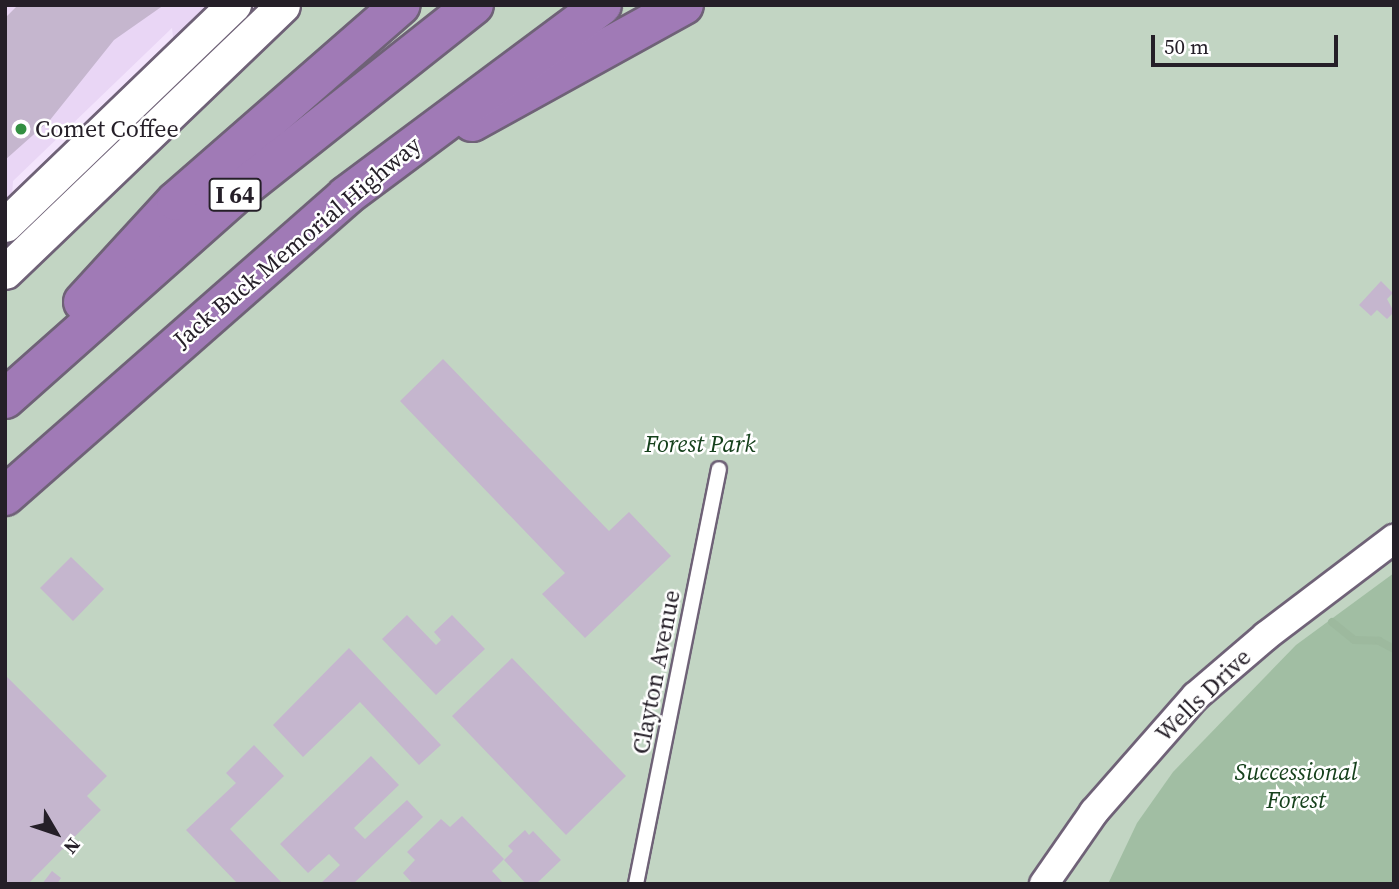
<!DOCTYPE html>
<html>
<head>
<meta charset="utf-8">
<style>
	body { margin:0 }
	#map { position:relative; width:1399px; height:889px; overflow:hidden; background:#f3e4fc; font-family:"Source Serif 4",serif }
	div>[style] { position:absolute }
	.built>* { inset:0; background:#e9d6f5 }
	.green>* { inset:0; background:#c2d5c3 }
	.forest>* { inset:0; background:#a1bea3 }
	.stream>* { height:8px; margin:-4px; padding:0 4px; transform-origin:4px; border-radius:4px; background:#9db99e }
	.building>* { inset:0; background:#c5b6ce }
	.roads { filter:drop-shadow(2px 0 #6f6277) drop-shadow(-2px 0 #6f6277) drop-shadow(0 2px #6f6277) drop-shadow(0 -2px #6f6277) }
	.service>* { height:14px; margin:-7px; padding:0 7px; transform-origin:7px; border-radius:7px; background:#fff }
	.minor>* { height:28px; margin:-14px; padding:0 14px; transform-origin:14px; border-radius:14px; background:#fff }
	.tertiary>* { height:33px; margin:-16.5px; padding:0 16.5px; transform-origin:16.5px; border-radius:16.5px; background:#fff }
	.motorway>* { height:38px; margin:-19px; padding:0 19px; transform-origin:19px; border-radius:19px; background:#a07ab6 }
	.dots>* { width:19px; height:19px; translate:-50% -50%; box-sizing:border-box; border:4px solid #fff; border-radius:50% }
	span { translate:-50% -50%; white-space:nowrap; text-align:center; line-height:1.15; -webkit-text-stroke:5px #fff; paint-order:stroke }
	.shield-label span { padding:2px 5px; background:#fff; border:2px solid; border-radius:5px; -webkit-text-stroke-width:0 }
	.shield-label { font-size:23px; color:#251f28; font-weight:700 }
	.poi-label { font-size:24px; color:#251f28 }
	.left { translate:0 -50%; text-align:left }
	.street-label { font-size:24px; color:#251f28 }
	.park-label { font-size:24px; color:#16411c; font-style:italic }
	.frame { position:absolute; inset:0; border:7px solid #251f28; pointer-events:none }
	.north { position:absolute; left:21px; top:798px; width:70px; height:70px; -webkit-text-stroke:5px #fff; paint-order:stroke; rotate:129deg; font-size:19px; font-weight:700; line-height:28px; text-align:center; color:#251f28 }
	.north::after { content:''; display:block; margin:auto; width:24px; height:32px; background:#251f28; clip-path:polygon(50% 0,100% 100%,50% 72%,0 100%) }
	.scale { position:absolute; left:1151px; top:35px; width:187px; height:32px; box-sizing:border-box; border:4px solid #251f28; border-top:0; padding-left:9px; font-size:21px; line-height:24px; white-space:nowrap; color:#251f28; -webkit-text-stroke:5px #fff; paint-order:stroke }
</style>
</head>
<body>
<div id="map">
	<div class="built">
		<div style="clip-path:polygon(5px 5px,215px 5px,174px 46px,172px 28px,13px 181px,12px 197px,5px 206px)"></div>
	</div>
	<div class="green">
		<div style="clip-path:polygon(304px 5px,1394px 5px,1394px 884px,5px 884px,5px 293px)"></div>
	</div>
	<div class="forest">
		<div style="clip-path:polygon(1394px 573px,1394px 884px,1108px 884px,1137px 823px,1173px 772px,1296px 645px)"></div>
	</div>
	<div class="stream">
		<div style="left:1332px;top:622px;width:28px;rotate:39deg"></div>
		<div style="left:1354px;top:640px;width:25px;rotate:2deg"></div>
		<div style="left:1379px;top:641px;width:17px;rotate:28deg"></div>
	</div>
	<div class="building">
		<div style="clip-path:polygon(18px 5px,164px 5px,114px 40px,50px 120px,5px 160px,5px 18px)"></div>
		<div style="clip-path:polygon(1381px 281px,1393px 293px,1387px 299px,1394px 312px,1387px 319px,1377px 310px,1371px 316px,1359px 305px)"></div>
		<div style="clip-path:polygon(443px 359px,609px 531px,629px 512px,671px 556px,585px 638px,542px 594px,565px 573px,400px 401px)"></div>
		<div style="clip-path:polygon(71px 557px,104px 589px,73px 621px,40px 588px)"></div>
		<div style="clip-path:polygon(407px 615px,436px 645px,441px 640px,434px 632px,452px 615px,485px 649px,436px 695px,382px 639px)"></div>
		<div style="clip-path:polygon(349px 648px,441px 745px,419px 765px,360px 702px,303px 757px,273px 725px)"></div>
		<div style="clip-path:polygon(512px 658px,626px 776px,566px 835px,452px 716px)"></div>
		<div style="clip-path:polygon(5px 675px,107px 776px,87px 796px,101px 810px,28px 884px,5px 884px)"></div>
		<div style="clip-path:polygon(254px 745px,284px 776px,230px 829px,283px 884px,238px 884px,186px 830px,236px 783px,226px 773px)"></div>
		<div style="clip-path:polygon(371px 756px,399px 785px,354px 828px,365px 839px,407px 800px,423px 817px,353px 884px,320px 884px,340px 865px,329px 854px,308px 873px,280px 844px)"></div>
		<div style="clip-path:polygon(462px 816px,504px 859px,492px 871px,504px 884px,413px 884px,403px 873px,415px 860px,407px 852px,441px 819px,450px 827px)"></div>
		<div style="clip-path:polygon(525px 830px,529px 835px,533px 831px,561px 860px,536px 884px,526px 884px,504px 860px,513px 851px,508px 846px)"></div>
		<div style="clip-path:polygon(52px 871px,61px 878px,57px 884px,42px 884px)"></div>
	</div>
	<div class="roads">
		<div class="service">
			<div style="left:636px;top:884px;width:423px;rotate:-78.7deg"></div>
		</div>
		<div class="minor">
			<div style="left:1044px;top:884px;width:88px;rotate:-55.2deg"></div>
			<div style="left:1094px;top:812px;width:154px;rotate:-48.7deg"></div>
			<div style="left:1196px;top:696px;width:92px;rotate:-40.6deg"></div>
			<div style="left:1266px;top:636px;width:161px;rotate:-37.2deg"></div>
		</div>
		<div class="tertiary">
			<div style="left:5px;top:225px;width:318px;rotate:-43.9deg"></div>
			<div style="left:5px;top:272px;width:385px;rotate:-43.8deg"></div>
		</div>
		<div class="motorway">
			<div style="left:472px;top:122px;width:242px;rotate:-28.9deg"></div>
			<div style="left:83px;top:302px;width:137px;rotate:-47.4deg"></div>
			<div style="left:176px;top:201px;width:298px;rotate:-41.1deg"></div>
			<div style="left:5px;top:399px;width:312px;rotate:-41.6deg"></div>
			<div style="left:238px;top:192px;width:301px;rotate:-38.4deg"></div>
			<div style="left:5px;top:496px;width:454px;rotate:-41.3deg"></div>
			<div style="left:346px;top:196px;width:319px;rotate:-36.7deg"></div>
		</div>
	</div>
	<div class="dots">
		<div style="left:21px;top:129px;background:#328f41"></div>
	</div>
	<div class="shield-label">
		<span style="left:235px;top:195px">I 64</span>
	</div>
	<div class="poi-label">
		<span class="left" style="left:35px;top:129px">Comet Coffee</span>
	</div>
	<div class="street-label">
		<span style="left:297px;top:242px;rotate:-40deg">Jack Buck Memorial Highway</span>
		<span style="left:656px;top:672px;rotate:-79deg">Clayton Avenue</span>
		<span style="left:1203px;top:695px;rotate:-44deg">Wells Drive</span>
	</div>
	<div class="park-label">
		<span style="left:700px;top:444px">Forest Park</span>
		<span style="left:1296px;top:786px">Successional<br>Forest</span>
	</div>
	<div class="frame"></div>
	<div class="north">N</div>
	<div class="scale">50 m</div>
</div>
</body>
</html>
